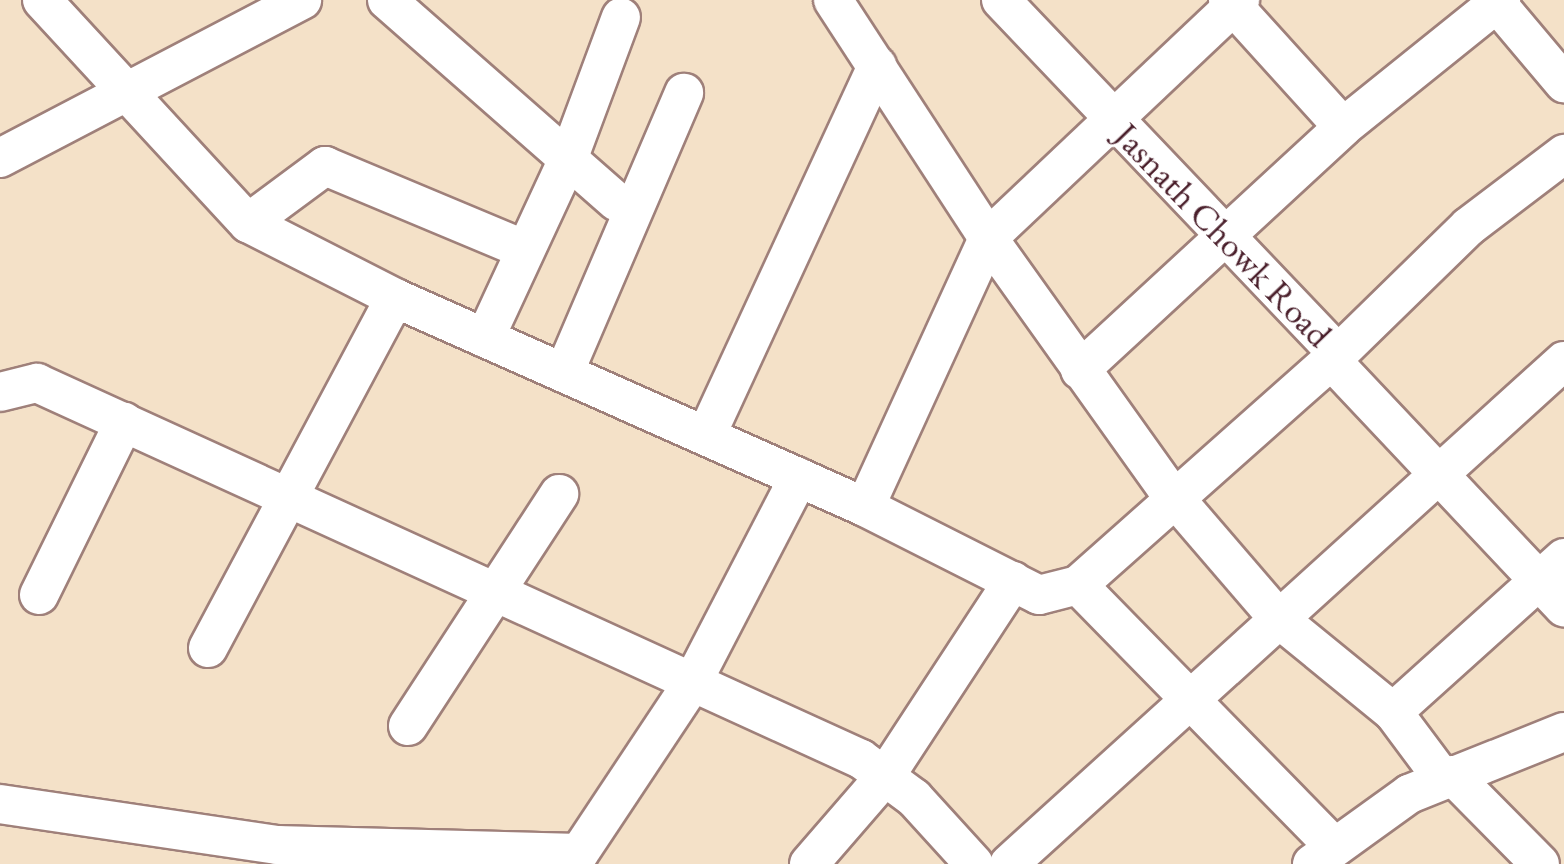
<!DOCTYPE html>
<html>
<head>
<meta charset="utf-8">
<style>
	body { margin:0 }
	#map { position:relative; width:1564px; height:864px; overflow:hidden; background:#f4e1c8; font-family:"EB Garamond",serif }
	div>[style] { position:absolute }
	.roads { filter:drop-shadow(2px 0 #9f807a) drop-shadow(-2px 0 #9f807a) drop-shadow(0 2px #9f807a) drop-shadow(0 -2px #9f807a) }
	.minor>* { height:38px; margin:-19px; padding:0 19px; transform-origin:19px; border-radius:19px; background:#fff }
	span { translate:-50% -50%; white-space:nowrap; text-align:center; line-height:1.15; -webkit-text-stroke:6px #fff; paint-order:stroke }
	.street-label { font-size:36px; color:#4a1f2b }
</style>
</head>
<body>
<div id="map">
	<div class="roads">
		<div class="minor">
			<div style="left:42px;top:0;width:304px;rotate:47.3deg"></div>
			<div style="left:248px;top:223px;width:165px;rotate:27deg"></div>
			<div style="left:395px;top:298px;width:514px;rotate:23.97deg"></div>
			<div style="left:865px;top:507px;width:195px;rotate:26.8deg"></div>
			<div style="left:1039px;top:595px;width:40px;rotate:-14.4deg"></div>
			<div style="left:1078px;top:585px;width:339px;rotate:-41.6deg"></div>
			<div style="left:1331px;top:360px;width:340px;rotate:46.7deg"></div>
			<div style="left:387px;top:0;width:305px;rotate:41.3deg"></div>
			<div style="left:833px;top:0;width:284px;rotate:56.9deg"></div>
			<div style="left:988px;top:238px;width:308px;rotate:54.5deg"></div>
			<div style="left:1167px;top:489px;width:172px;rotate:49.3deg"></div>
			<div style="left:1279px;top:619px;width:147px;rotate:39.2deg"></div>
			<div style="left:1393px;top:712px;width:84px;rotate:53.3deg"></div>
			<div style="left:1001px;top:0;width:489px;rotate:46.4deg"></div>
			<div style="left:1338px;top:354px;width:182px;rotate:-44.3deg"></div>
			<div style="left:1468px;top:227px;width:121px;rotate:-37.2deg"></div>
			<div style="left:1228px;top:0;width:171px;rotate:47.8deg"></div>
			<div style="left:1494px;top:0;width:109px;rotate:49.9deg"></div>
			<div style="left:0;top:158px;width:341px;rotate:-27.6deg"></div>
			<div style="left:248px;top:223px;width:96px;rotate:-36.5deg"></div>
			<div style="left:325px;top:166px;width:215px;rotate:22.7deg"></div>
			<div style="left:485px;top:338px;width:200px;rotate:-65.1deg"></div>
			<div style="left:569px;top:157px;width:149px;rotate:-69.6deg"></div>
			<div style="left:1080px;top:370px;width:358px;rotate:-42.7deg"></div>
			<div style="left:1343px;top:127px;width:203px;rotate:-38.8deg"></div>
			<div style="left:564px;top:373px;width:305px;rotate:-66.8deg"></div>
			<div style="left:0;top:392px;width:38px;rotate:-14deg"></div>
			<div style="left:37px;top:383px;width:906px;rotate:24.53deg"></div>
			<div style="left:861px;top:759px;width:66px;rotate:36.3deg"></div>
			<div style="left:914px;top:798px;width:89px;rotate:47.7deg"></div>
			<div style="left:706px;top:436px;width:408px;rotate:-65.2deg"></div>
			<div style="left:865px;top:507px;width:296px;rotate:-65.4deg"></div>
			<div style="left:988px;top:238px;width:347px;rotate:-43.4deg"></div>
			<div style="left:1078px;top:585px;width:366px;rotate:45.6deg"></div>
			<div style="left:39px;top:595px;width:193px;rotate:-63.8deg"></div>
			<div style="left:208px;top:648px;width:397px;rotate:-61.9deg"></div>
			<div style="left:1393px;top:712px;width:230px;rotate:-42deg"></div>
			<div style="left:408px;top:726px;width:277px;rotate:-56.9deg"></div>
			<div style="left:1452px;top:775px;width:125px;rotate:45.3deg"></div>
			<div style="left:0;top:804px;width:280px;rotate:8.4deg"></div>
			<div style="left:277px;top:845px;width:302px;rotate:1.5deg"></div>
			<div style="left:572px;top:864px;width:215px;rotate:-56.4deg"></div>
			<div style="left:691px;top:685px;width:234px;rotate:-62.6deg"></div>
			<div style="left:809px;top:864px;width:118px;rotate:-49.1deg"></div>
			<div style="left:886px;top:775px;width:232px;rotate:-56.8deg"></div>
			<div style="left:1009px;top:864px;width:749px;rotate:-42.19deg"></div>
			<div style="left:1312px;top:864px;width:120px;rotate:-35.8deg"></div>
			<div style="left:1409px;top:794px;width:167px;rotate:-21.8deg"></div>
		</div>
	</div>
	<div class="street-label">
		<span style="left:1223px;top:235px;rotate:46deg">Jasnath Chowk Road</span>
	</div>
</div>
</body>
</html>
